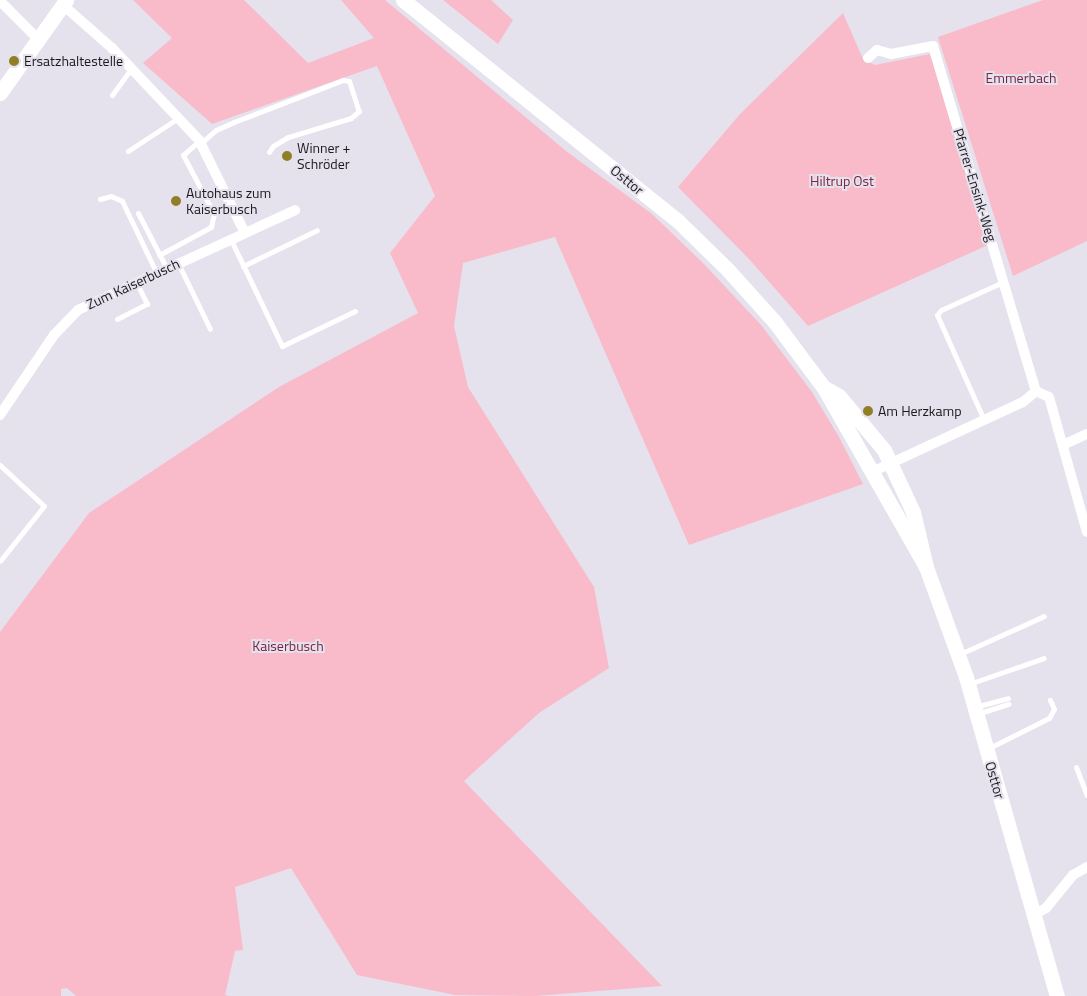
<!DOCTYPE html>
<html>
<head>
<meta charset="utf-8">
<style>
	body { margin:0 }
	#map { position:relative; width:1087px; height:996px; overflow:hidden; background:#e5e1ed; font-family:"Titillium Web",sans-serif }
	div>[style] { position:absolute }
	.green>* { inset:0; background:#f9bbc9 }
	.lane>* { height:5px; margin:-2.5px; padding:0 2.5px; transform-origin:2.5px; border-radius:2.5px; background:#fff }
	.street>* { height:10px; margin:-5px; padding:0 5px; transform-origin:5px; border-radius:5px; background:#fff }
	.secondary>* { height:15px; margin:-7.5px; padding:0 7.5px; transform-origin:7.5px; border-radius:7.5px; background:#fff }
	.dots>* { width:14px; height:14px; translate:-50% -50%; box-sizing:border-box; border:2px solid #e5e1ed; border-radius:50% }
	span { translate:-50% -50%; white-space:nowrap; text-align:center; line-height:1.15; -webkit-text-stroke:4px #e5e1ed; paint-order:stroke }
	.poi-label { font-size:14px; color:#1b191d }
	.left { translate:0 -50%; text-align:left }
	.park-label { font-size:14px; color:#792541 }
	.street-label { font-size:14px; color:#1b191d }
</style>
</head>
<body>
<div id="map">
	<div class="green">
		<div style="clip-path:polygon(133px 0,244px 0,308px 63px,374px 38px,341px 0,385px 0,566px 151px,652px 214px,704px 264px,761px 325px,812px 392px,839px 437px,863px 484px,689px 545px,555px 237px,463px 263px,454px 326px,468px 387px,594px 587px,609px 668px,539px 713px,464px 781px,662px 986px,535px 996px,455px 995px,357px 975px,291px 868px,235px 887px,243px 950px,235px 951px,225px 995px,229px 996px,76px 996px,67px 988px,61px 989px,61px 996px,0 996px,0 632px,89px 513px,279px 387px,418px 313px,390px 253px,435px 196px,377px 66px,212px 124px,143px 63px,172px 38px)"></div>
		<div style="clip-path:polygon(443px 0,491px 0,513px 20px,498px 44px)"></div>
		<div style="clip-path:polygon(1043px 0,1087px 0,1087px 241px,1013px 276px,938px 37px)"></div>
		<div style="clip-path:polygon(843px 13px,863px 59px,875px 65px,930px 54px,988px 245px,808px 326px,749px 259px,678px 187px,740px 114px)"></div>
	</div>
	<div class="lane">
		<div style="left:112px;top:95px;width:32px;rotate:-54deg"></div>
		<div style="left:201px;top:143px;width:20px;rotate:-41deg"></div>
		<div style="left:216px;top:130px;width:20px;rotate:-24deg"></div>
		<div style="left:234px;top:122px;width:117px;rotate:-21.1deg"></div>
		<div style="left:343px;top:80px;width:6px;rotate:9deg"></div>
		<div style="left:349px;top:81px;width:32px;rotate:72deg"></div>
		<div style="left:359px;top:111px;width:11px;rotate:139deg"></div>
		<div style="left:351px;top:118px;width:66px;rotate:163.2deg"></div>
		<div style="left:288px;top:137px;width:17px;rotate:149deg"></div>
		<div style="left:273px;top:146px;width:7px;rotate:124deg"></div>
		<div style="left:128px;top:151px;width:60px;rotate:-33.4deg"></div>
		<div style="left:100px;top:199px;width:11px;rotate:-15deg"></div>
		<div style="left:111px;top:196px;width:12px;rotate:24deg"></div>
		<div style="left:122px;top:201px;width:79px;rotate:64.4deg"></div>
		<div style="left:138px;top:213px;width:61px;rotate:62.6deg"></div>
		<div style="left:230px;top:238px;width:120px;rotate:64.3deg"></div>
		<div style="left:282px;top:346px;width:81px;rotate:-25.6deg"></div>
		<div style="left:159px;top:255px;width:59px;rotate:-28.3deg"></div>
		<div style="left:211px;top:227px;width:13px;rotate:-77deg"></div>
		<div style="left:214px;top:214px;width:67px;rotate:-117.7deg"></div>
		<div style="left:183px;top:155px;width:21px;rotate:-41deg"></div>
		<div style="left:178px;top:263px;width:73px;rotate:64.1deg"></div>
		<div style="left:243px;top:266px;width:82px;rotate:-25.9deg"></div>
		<div style="left:117px;top:319px;width:34px;rotate:-27deg"></div>
		<div style="left:147px;top:304px;width:25px;rotate:-116deg"></div>
		<div style="left:984px;top:420px;width:115px;rotate:-114.1deg"></div>
		<div style="left:937px;top:315px;width:6px;rotate:-51deg"></div>
		<div style="left:941px;top:310px;width:68px;rotate:-24.3deg"></div>
		<div style="left:0;top:465px;width:60px;rotate:43deg"></div>
		<div style="left:44px;top:506px;width:70px;rotate:128.7deg"></div>
		<div style="left:960px;top:654px;width:92px;rotate:-24.3deg"></div>
		<div style="left:969px;top:684px;width:79px;rotate:-19.1deg"></div>
		<div style="left:975px;top:707px;width:34px;rotate:-15deg"></div>
		<div style="left:977px;top:714px;width:33px;rotate:-18deg"></div>
		<div style="left:989px;top:748px;width:67px;rotate:-26.6deg"></div>
		<div style="left:1049px;top:718px;width:10px;rotate:-61deg"></div>
		<div style="left:1054px;top:709px;width:10px;rotate:-114deg"></div>
		<div style="left:1076px;top:767px;width:30px;rotate:69deg"></div>
	</div>
	<div class="street">
		<div style="left:0;top:1px;width:54px;rotate:45deg"></div>
		<div style="left:63px;top:5px;width:65px;rotate:41.3deg"></div>
		<div style="left:112px;top:48px;width:127px;rotate:46.6deg"></div>
		<div style="left:199px;top:140px;width:102px;rotate:63.7deg"></div>
		<div style="left:868px;top:58px;width:12px;rotate:-42deg"></div>
		<div style="left:877px;top:50px;width:15px;rotate:16deg"></div>
		<div style="left:891px;top:54px;width:43px;rotate:-10.8deg"></div>
		<div style="left:933px;top:46px;width:360px;rotate:73.4deg"></div>
		<div style="left:1036px;top:391px;width:14px;rotate:25deg"></div>
		<div style="left:1049px;top:397px;width:140px;rotate:74.3deg"></div>
		<div style="left:0;top:415px;width:97px;rotate:-56deg"></div>
		<div style="left:54px;top:335px;width:35px;rotate:-46deg"></div>
		<div style="left:78px;top:310px;width:239px;rotate:-24.7deg"></div>
		<div style="left:1063px;top:445px;width:26px;rotate:-25deg"></div>
		<div style="left:872px;top:472px;width:166px;rotate:-24.9deg"></div>
		<div style="left:1023px;top:402px;width:17px;rotate:-40deg"></div>
		<div style="left:1034px;top:915px;width:14px;rotate:-30deg"></div>
		<div style="left:1046px;top:908px;width:43px;rotate:-50.7deg"></div>
		<div style="left:1073px;top:875px;width:16px;rotate:-30deg"></div>
	</div>
	<div class="secondary">
		<div style="left:403px;top:0;width:353px;rotate:38.8deg"></div>
		<div style="left:678px;top:221px;width:70px;rotate:44.4deg"></div>
		<div style="left:728px;top:270px;width:69px;rotate:48deg"></div>
		<div style="left:774px;top:321px;width:84px;rotate:53.3deg"></div>
		<div style="left:824px;top:388px;width:206px;rotate:60.3deg"></div>
		<div style="left:0;top:93px;width:114px;rotate:-54.6deg"></div>
		<div style="left:825px;top:388px;width:16px;rotate:30deg"></div>
		<div style="left:839px;top:396px;width:70px;rotate:50.2deg"></div>
		<div style="left:884px;top:450px;width:68px;rotate:64.9deg"></div>
		<div style="left:913px;top:512px;width:57px;rotate:76.7deg"></div>
		<div style="left:926px;top:567px;width:117px;rotate:70deg"></div>
		<div style="left:966px;top:677px;width:332px;rotate:74.1deg"></div>
	</div>
	<div class="dots">
		<div style="left:14px;top:61px;background:#907f26"></div>
		<div style="left:287px;top:156px;background:#907f26"></div>
		<div style="left:176px;top:201px;background:#907f26"></div>
		<div style="left:868px;top:411px;background:#907f26"></div>
	</div>
	<div class="poi-label">
		<span class="left" style="left:24px;top:61px">Ersatzhaltestelle</span>
		<span class="left" style="left:297px;top:156px">Winner +<br>Schröder</span>
		<span class="left" style="left:186px;top:201px">Autohaus zum<br>Kaiserbusch</span>
		<span class="left" style="left:878px;top:411px">Am Herzkamp</span>
	</div>
	<div class="park-label">
		<span style="left:1021px;top:78px">Emmerbach</span>
		<span style="left:842px;top:181px">Hiltrup Ost</span>
		<span style="left:288px;top:646px">Kaiserbusch</span>
	</div>
	<div class="street-label">
		<span style="left:627px;top:180px;rotate:39deg">Osttor</span>
		<span style="left:975px;top:185px;rotate:73deg">Pfarrer-Ensink-Weg</span>
		<span style="left:133px;top:284px;rotate:-25deg">Zum Kaiserbusch</span>
		<span style="left:995px;top:780px;rotate:74deg">Osttor</span>
	</div>
</div>
</body>
</html>
